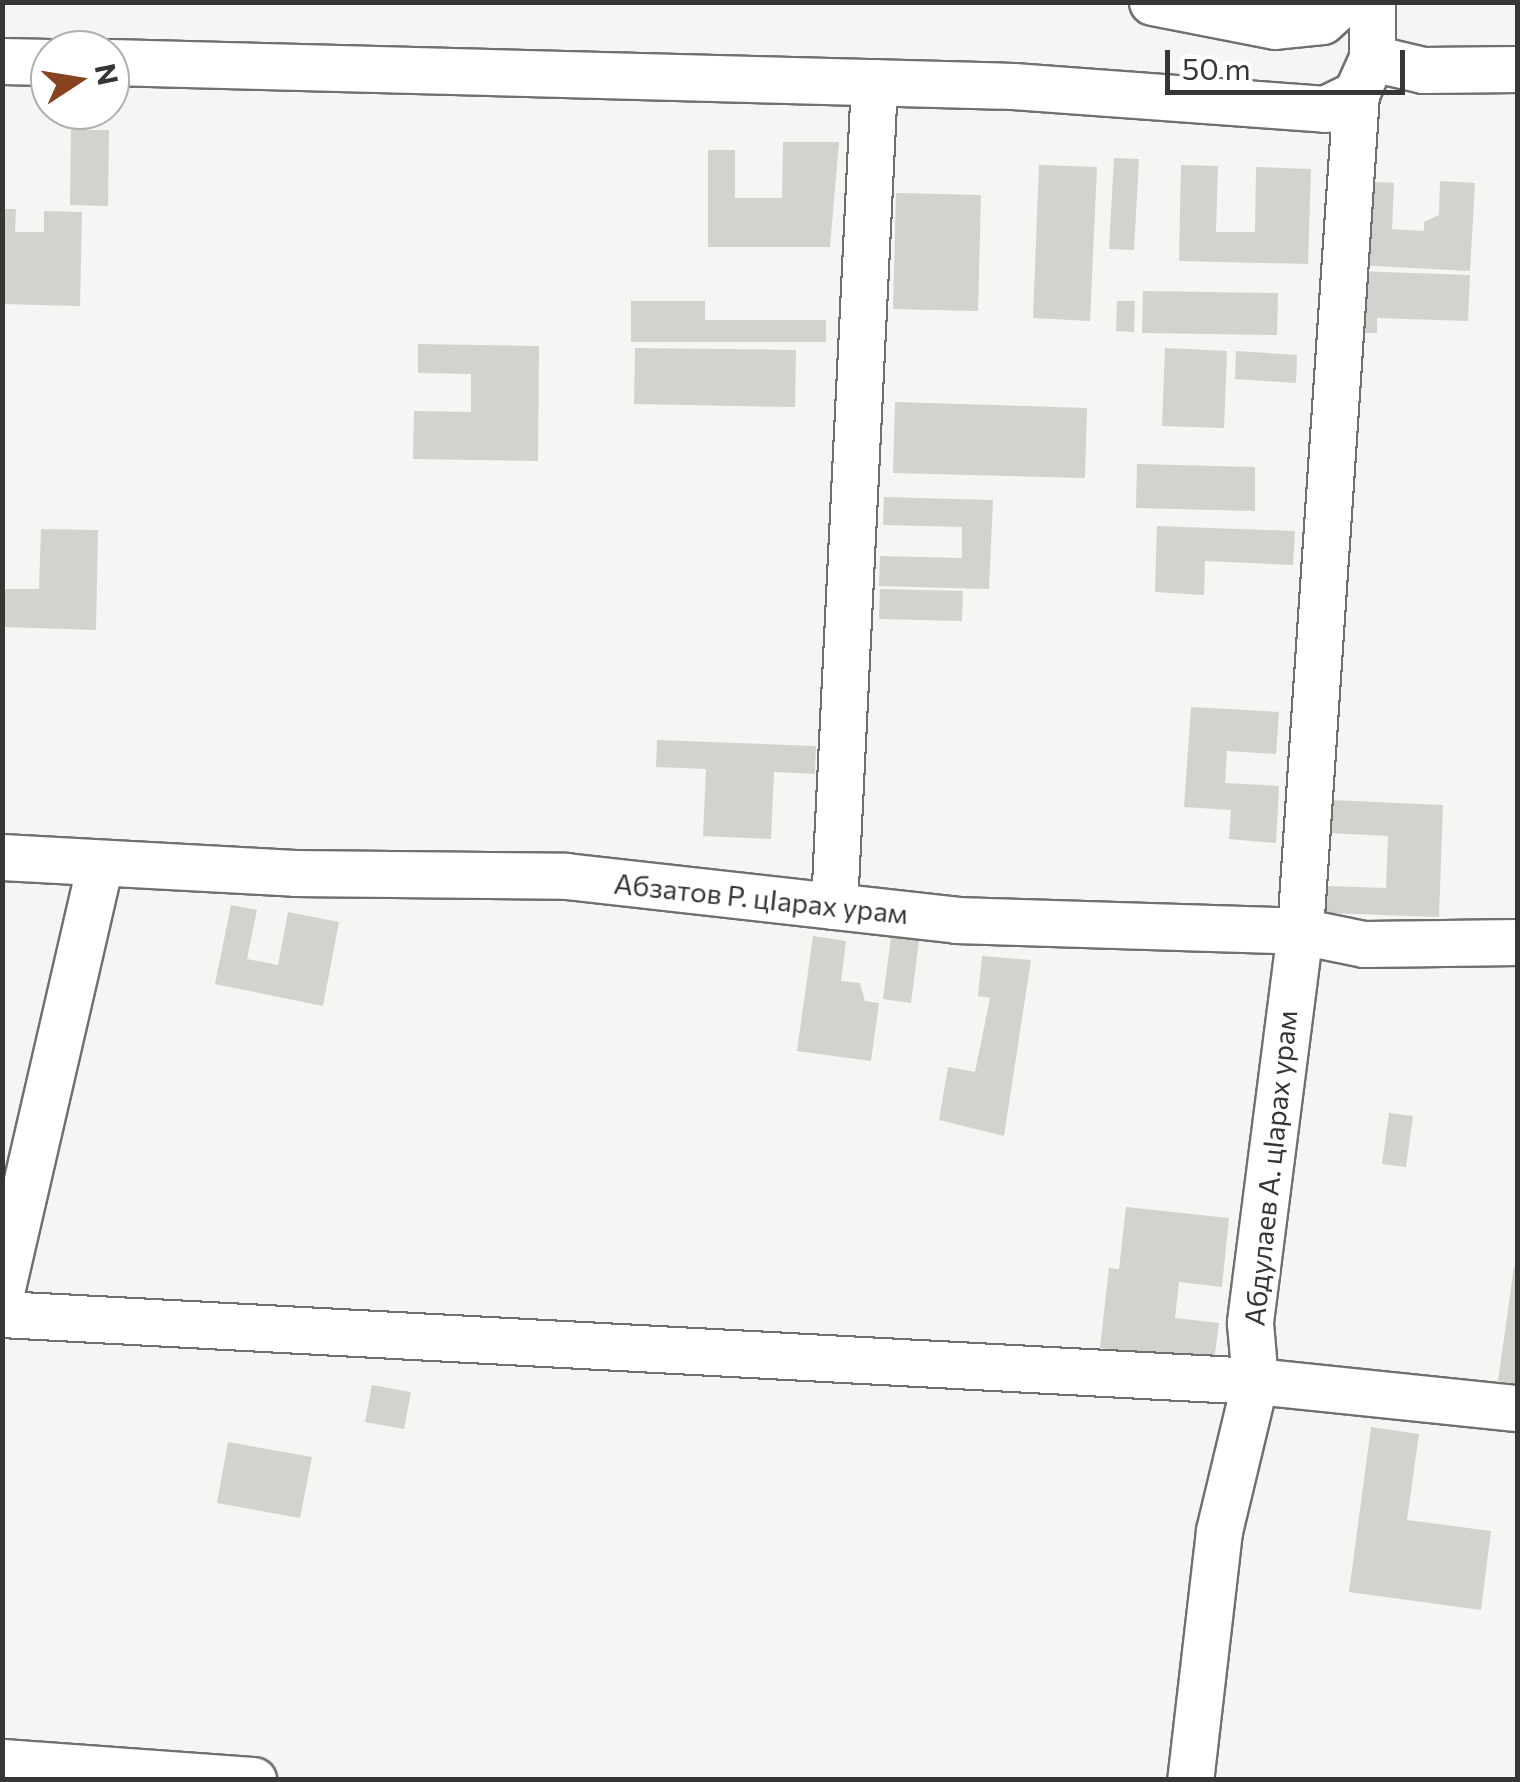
<!DOCTYPE html>
<html>
<head>
<meta charset="utf-8">
<style>
	body { margin:0 }
	#map { position:relative; width:1520px; height:1782px; overflow:hidden; background:#f3f6f2; font-family:Commissioner,sans-serif }
	div>[style] { position:absolute }
	.building>* { inset:0; background:#d2d3ce }
	.roads { filter:drop-shadow(2px 0 #6f716e) drop-shadow(-2px 0 #6f716e) drop-shadow(0 2px #6f716e) drop-shadow(0 -2px #6f716e) }
	.minor>* { height:45px; margin:-22.5px; padding:0 22.5px; transform-origin:22.5px; border-radius:22.5px; background:#fff }
	span { translate:-50% -50%; white-space:nowrap; text-align:center; line-height:1.15; -webkit-text-stroke:8px #fff; paint-order:stroke }
	.street-label { font-size:28px; color:#353735 }
	.frame { position:absolute; inset:0; border:5px solid #353735; pointer-events:none }
	.north { position:absolute; left:30px; top:30px; width:100px; height:100px; box-sizing:border-box; background:#fff; border:2px solid #aeafae; border-radius:50%; rotate:78deg; font-size:28px; font-weight:700; line-height:40px; text-align:center; color:#353735 }
	.north::after { content:''; display:block; margin:auto; width:35px; height:45px; background:#894220; clip-path:polygon(50% 0,100% 100%,50% 72%,0 100%) }
	.scale { position:absolute; left:1165px; top:50px; width:240px; height:45px; box-sizing:border-box; border:5px solid #353735; border-top:0; padding-left:12px; font-size:30px; line-height:35px; white-space:nowrap; color:#353735; -webkit-text-stroke:8px #fff; paint-order:stroke }
</style>
</head>
<body>
<div id="map">
	<div class="building">
		<div style="clip-path:polygon(71px 130px,109px 130px,108px 206px,70px 205px)"></div>
		<div style="clip-path:polygon(783px 142px,839px 142px,830px 247px,708px 247px,708px 150px,735px 150px,735px 198px,782px 198px)"></div>
		<div style="clip-path:polygon(1114px 158px,1139px 159px,1134px 250px,1109px 249px)"></div>
		<div style="clip-path:polygon(1039px 165px,1097px 167px,1090px 321px,1033px 318px)"></div>
		<div style="clip-path:polygon(1181px 165px,1218px 166px,1216px 232px,1255px 232px,1256px 167px,1311px 169px,1308px 264px,1179px 261px)"></div>
		<div style="clip-path:polygon(1359px 181px,1394px 183px,1392px 229px,1424px 231px,1424px 222px,1439px 215px,1440px 181px,1475px 183px,1470px 271px,1355px 265px)"></div>
		<div style="clip-path:polygon(896px 193px,981px 195px,978px 311px,893px 309px)"></div>
		<div style="clip-path:polygon(2px 209px,16px 209px,15px 232px,44px 232px,44px 211px,82px 212px,80px 306px,2px 304px)"></div>
		<div style="clip-path:polygon(1355px 271px,1470px 275px,1468px 321px,1377px 318px,1377px 333px,1353px 333px)"></div>
		<div style="clip-path:polygon(1143px 291px,1278px 293px,1277px 335px,1142px 333px)"></div>
		<div style="clip-path:polygon(631px 301px,705px 301px,705px 320px,826px 320px,826px 342px,631px 342px)"></div>
		<div style="clip-path:polygon(1117px 301px,1135px 301px,1134px 332px,1116px 331px)"></div>
		<div style="clip-path:polygon(418px 344px,539px 346px,538px 461px,413px 459px,414px 411px,471px 412px,471px 374px,418px 373px)"></div>
		<div style="clip-path:polygon(635px 348px,796px 350px,795px 407px,634px 404px)"></div>
		<div style="clip-path:polygon(1165px 348px,1227px 351px,1224px 428px,1162px 426px)"></div>
		<div style="clip-path:polygon(1236px 351px,1297px 355px,1296px 383px,1235px 379px)"></div>
		<div style="clip-path:polygon(895px 402px,1087px 408px,1085px 478px,893px 473px)"></div>
		<div style="clip-path:polygon(1137px 464px,1255px 467px,1255px 511px,1136px 508px)"></div>
		<div style="clip-path:polygon(884px 497px,993px 500px,989px 589px,879px 586px,880px 556px,962px 558px,962px 527px,883px 525px)"></div>
		<div style="clip-path:polygon(1157px 526px,1295px 531px,1293px 565px,1205px 561px,1204px 595px,1155px 592px)"></div>
		<div style="clip-path:polygon(41px 529px,98px 530px,96px 630px,2px 627px,2px 589px,39px 589px)"></div>
		<div style="clip-path:polygon(880px 589px,963px 591px,962px 621px,879px 619px)"></div>
		<div style="clip-path:polygon(1191px 707px,1279px 712px,1276px 754px,1227px 751px,1225px 783px,1279px 786px,1276px 843px,1229px 839px,1231px 810px,1184px 807px)"></div>
		<div style="clip-path:polygon(657px 740px,816px 746px,815px 774px,774px 772px,771px 839px,703px 836px,706px 769px,656px 767px)"></div>
		<div style="clip-path:polygon(1330px 800px,1443px 805px,1439px 917px,1326px 913px,1327px 886px,1386px 888px,1388px 836px,1329px 833px)"></div>
		<div style="clip-path:polygon(231px 905px,257px 910px,247px 959px,278px 965px,288px 912px,339px 922px,323px 1006px,215px 984px)"></div>
		<div style="clip-path:polygon(813px 936px,846px 941px,841px 981px,860px 983px,865px 1001px,879px 1003px,871px 1061px,797px 1051px)"></div>
		<div style="clip-path:polygon(891px 937px,919px 940px,911px 1003px,883px 999px)"></div>
		<div style="clip-path:polygon(982px 956px,1031px 960px,1004px 1136px,939px 1120px,948px 1067px,975px 1072px,990px 998px,978px 996px)"></div>
		<div style="clip-path:polygon(1389px 1113px,1413px 1116px,1406px 1167px,1382px 1164px)"></div>
		<div style="clip-path:polygon(1126px 1207px,1229px 1218px,1222px 1287px,1179px 1282px,1175px 1318px,1219px 1323px,1214px 1361px,1100px 1348px,1109px 1268px,1119px 1269px)"></div>
		<div style="clip-path:polygon(1514px 1267px,1518px 1268px,1518px 1384px,1498px 1381px)"></div>
		<div style="clip-path:polygon(372px 1385px,411px 1392px,404px 1429px,365px 1422px)"></div>
		<div style="clip-path:polygon(1371px 1427px,1419px 1434px,1407px 1520px,1491px 1531px,1481px 1610px,1349px 1592px)"></div>
		<div style="clip-path:polygon(228px 1442px,312px 1457px,300px 1518px,217px 1503px)"></div>
	</div>
	<div class="roads">
		<div class="minor">
			<div style="left:1152px;top:2px;width:125px;rotate:11deg"></div>
			<div style="left:1275px;top:26px;width:47px;rotate:-6.1deg"></div>
			<div style="left:1322px;top:21px;width:28px;rotate:-42deg"></div>
			<div style="left:1372px;top:58px;width:52px;rotate:13.2deg"></div>
			<div style="left:1423px;top:70px;width:95px;rotate:-0.6deg"></div>
			<div style="left:2px;top:61px;width:48px;rotate:1.2deg"></div>
			<div style="left:110px;top:62px;width:903px;rotate:1.52deg"></div>
			<div style="left:1013px;top:86px;width:313px;rotate:4.2deg"></div>
			<div style="left:1325px;top:109px;width:34px;rotate:-26deg"></div>
			<div style="left:1356px;top:94px;width:39px;rotate:-66deg"></div>
			<div style="left:1372px;top:58px;width:56px;rotate:-90deg"></div>
			<div style="left:1356px;top:94px;width:839px;rotate:93.83deg"></div>
			<div style="left:1300px;top:931px;width:395px;rotate:97.3deg"></div>
			<div style="left:1250px;top:1323px;width:58px;rotate:85.1deg"></div>
			<div style="left:1255px;top:1381px;width:264px;rotate:5.9deg"></div>
			<div style="left:2px;top:857px;width:293px;rotate:3.1deg"></div>
			<div style="left:295px;top:873px;width:271px;rotate:0.6deg"></div>
			<div style="left:566px;top:876px;width:392px;rotate:6.4deg"></div>
			<div style="left:956px;top:920px;width:344px;rotate:1.8deg"></div>
			<div style="left:1300px;top:931px;width:65px;rotate:11.5deg"></div>
			<div style="left:1364px;top:944px;width:154px;rotate:-0.7deg"></div>
			<div style="left:834px;top:906px;width:825px;rotate:-87.22deg"></div>
			<div style="left:2px;top:1288px;width:434px;rotate:-77deg"></div>
			<div style="left:2px;top:1314px;width:1255px;rotate:3.06deg"></div>
			<div style="left:1255px;top:1381px;width:154px;rotate:103.5deg"></div>
			<div style="left:1219px;top:1531px;width:251px;rotate:96.6deg"></div>
			<div style="left:2px;top:1762px;width:252px;rotate:4.1deg"></div>
		</div>
	</div>
	<div class="street-label">
		<span style="left:761px;top:898px;rotate:6deg">Абзатов Р. цIарах урам</span>
		<span style="left:1270px;top:1168px;rotate:-84deg">Абдулаев А. цIарах урам</span>
	</div>
	<div class="frame"></div>
	<div class="north">N</div>
	<div class="scale">50 m</div>
</div>
</body>
</html>
